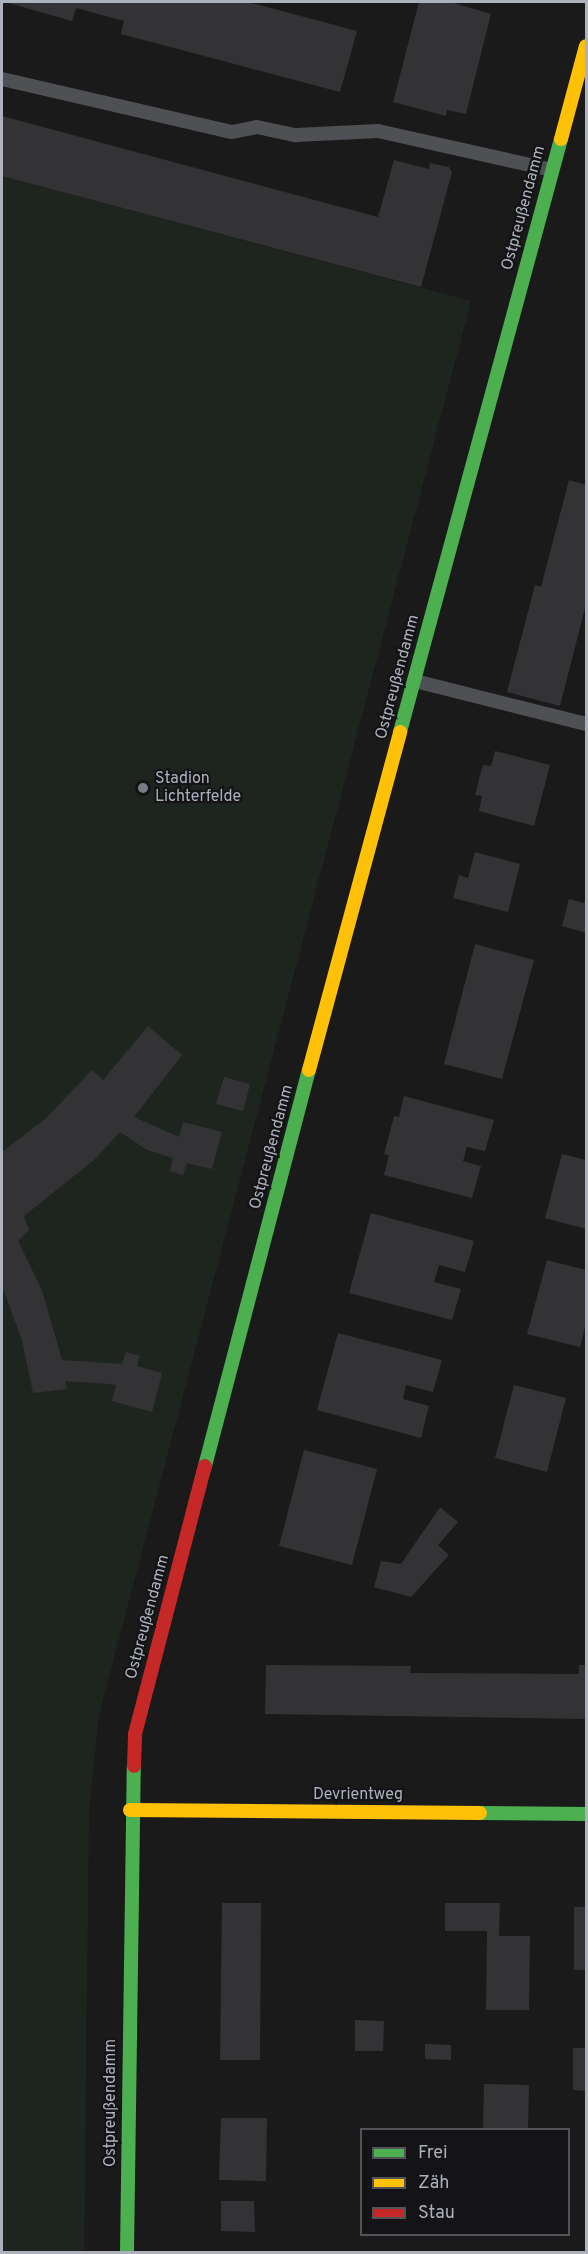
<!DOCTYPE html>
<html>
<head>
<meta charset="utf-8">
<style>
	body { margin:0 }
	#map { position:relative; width:588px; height:2254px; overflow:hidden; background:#1a1a1b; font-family:Overpass,sans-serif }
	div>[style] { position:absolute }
	.green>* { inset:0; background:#1e251f }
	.building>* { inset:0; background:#333335 }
	.lane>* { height:14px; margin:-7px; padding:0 7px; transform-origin:7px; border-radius:7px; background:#4e5054 }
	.fast>* { height:14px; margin:-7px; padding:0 7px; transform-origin:7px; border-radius:7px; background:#4caf50 }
	.slow>* { height:14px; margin:-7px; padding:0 7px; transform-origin:7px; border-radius:7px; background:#ffc107 }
	.jam>* { height:14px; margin:-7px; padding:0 7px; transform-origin:7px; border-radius:7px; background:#c62828 }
	.dots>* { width:16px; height:16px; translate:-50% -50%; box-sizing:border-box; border:3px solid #141417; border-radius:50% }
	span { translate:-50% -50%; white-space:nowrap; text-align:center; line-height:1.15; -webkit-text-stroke:4.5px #141417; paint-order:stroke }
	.street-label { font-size:16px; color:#acb1bb }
	.poi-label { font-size:16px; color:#acb1bb }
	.left { translate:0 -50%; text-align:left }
	.frame { position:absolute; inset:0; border:3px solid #acb1bb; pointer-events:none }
	.legend { position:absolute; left:360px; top:2128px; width:210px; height:108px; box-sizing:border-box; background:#141417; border:2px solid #515359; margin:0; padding:8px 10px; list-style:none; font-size:18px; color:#acb1bb }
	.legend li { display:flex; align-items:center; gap:12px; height:30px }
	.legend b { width:30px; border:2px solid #515359 }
</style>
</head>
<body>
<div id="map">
	<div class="green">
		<div style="clip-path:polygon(2px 176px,471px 301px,99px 1715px,89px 1812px,84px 2252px,2px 2252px)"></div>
	</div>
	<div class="building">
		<div style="clip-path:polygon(5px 2px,248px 2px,357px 31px,340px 92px,121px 34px,124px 21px,76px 8px,72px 21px)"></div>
		<div style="clip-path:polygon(419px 2px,451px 2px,491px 14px,466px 114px,447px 110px,446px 116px,393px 102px)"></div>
		<div style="clip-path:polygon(2px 116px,378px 217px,394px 160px,429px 169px,430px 163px,449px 167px,452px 172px,421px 287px,2px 176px)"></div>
		<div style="clip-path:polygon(569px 480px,586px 485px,586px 604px,560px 706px,507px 692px,535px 585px,541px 587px)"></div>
		<div style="clip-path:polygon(495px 751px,550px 765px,534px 826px,479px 811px,482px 796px,475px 795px,479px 779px,483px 765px,491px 766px)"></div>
		<div style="clip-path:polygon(475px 852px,520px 864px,508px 912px,453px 898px,459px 875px,468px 878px)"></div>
		<div style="clip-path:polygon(586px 898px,586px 933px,562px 926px,569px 899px,584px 903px)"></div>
		<div style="clip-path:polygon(475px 944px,534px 960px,502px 1079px,444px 1064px)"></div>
		<div style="clip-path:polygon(148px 1026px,182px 1055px,134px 1117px,179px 1137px,183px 1122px,222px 1132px,212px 1169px,187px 1163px,183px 1175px,170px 1171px,173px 1158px,147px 1150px,120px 1132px,94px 1160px,24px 1216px,29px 1230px,18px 1241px,42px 1290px,62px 1360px,122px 1364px,126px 1352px,140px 1356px,137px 1366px,162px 1373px,152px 1412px,112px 1401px,116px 1385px,109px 1384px,65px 1381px,67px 1389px,33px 1393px,22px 1340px,2px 1286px,2px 1152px,45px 1119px,92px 1070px,103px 1080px)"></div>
		<div style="clip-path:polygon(224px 1077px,250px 1084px,243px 1111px,216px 1104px)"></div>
		<div style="clip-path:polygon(404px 1096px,494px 1120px,485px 1151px,467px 1147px,463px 1161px,481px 1166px,472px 1198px,384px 1175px,389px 1155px,384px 1154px,394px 1116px,399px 1117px)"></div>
		<div style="clip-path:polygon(562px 1154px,586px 1160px,586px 1229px,545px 1218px)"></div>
		<div style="clip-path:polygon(371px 1213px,474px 1241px,465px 1272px,439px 1265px,434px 1282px,461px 1289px,452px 1320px,349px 1293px)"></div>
		<div style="clip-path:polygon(547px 1260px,586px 1270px,586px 1323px,580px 1347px,527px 1334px)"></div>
		<div style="clip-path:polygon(338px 1333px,442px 1360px,433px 1392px,406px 1385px,403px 1399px,429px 1406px,421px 1438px,317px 1410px)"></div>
		<div style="clip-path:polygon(514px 1385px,566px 1398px,547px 1472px,495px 1458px)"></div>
		<div style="clip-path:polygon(304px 1450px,377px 1469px,352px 1565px,279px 1546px)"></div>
		<div style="clip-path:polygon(440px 1507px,458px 1522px,438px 1545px,449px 1555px,411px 1597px,374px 1587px,381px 1561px,401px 1564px)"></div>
		<div style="clip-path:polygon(266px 1665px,411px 1666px,410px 1673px,579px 1674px,579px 1665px,586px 1665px,586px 1719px,265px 1714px)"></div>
		<div style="clip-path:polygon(222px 1903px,261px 1903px,260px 2060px,220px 2060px)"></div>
		<div style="clip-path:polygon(445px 1903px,500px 1903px,499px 1936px,530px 1936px,529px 2010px,486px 2010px,487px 1931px,445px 1931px)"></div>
		<div style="clip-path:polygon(574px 1907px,586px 1907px,586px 1970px,574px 1970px)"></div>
		<div style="clip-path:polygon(355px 2020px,384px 2021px,383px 2051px,355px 2051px)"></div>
		<div style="clip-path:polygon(425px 2044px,451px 2045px,451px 2060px,425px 2059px)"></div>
		<div style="clip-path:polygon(573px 2048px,586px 2048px,586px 2091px,573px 2090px)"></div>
		<div style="clip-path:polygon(484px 2084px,529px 2085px,528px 2130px,483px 2130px)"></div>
		<div style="clip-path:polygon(221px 2118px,267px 2118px,266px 2181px,219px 2180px)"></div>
		<div style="clip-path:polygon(221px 2201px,254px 2201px,255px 2232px,221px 2231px)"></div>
	</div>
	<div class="lane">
		<div style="left:2px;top:79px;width:236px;rotate:13deg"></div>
		<div style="left:232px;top:132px;width:25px;rotate:-11deg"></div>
		<div style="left:257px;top:127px;width:40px;rotate:12deg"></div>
		<div style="left:296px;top:135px;width:82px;rotate:-2.8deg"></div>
		<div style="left:378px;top:131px;width:178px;rotate:12.6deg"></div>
		<div style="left:415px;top:681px;width:176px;rotate:14.1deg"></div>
	</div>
	<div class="fast">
		<div style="left:400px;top:732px;width:614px;rotate:-74.81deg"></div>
		<div style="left:205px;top:1466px;width:409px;rotate:-75.3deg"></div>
		<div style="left:480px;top:1813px;width:106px;rotate:0.5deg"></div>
		<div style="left:127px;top:2252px;width:486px;rotate:-89.2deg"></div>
	</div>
	<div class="slow">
		<div style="left:561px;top:139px;width:96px;rotate:-75deg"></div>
		<div style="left:309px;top:1070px;width:350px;rotate:-74.9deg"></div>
		<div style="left:130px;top:1810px;width:350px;rotate:0.5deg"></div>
	</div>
	<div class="jam">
		<div style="left:134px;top:1766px;width:32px;rotate:-88deg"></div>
		<div style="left:135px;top:1734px;width:277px;rotate:-75.4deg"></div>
	</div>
	<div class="dots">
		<div style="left:143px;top:788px;background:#797c83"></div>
	</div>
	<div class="street-label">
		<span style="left:524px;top:208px;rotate:-75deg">Ostpreußendamm</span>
		<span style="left:398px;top:677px;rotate:-75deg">Ostpreußendamm</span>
		<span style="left:272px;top:1147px;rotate:-75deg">Ostpreußendamm</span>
		<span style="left:148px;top:1617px;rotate:-75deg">Ostpreußendamm</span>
		<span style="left:358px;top:1795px">Devrientweg</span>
		<span style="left:111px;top:2103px;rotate:-90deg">Ostpreußendamm</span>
	</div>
	<div class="poi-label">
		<span class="left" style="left:155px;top:788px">Stadion<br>Lichterfelde</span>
	</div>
	<div class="frame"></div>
	<ul class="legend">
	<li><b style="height:8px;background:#4caf50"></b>Frei</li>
	<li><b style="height:8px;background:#ffc107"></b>Zäh</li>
	<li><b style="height:8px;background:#c62828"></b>Stau</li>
	</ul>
</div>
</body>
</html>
